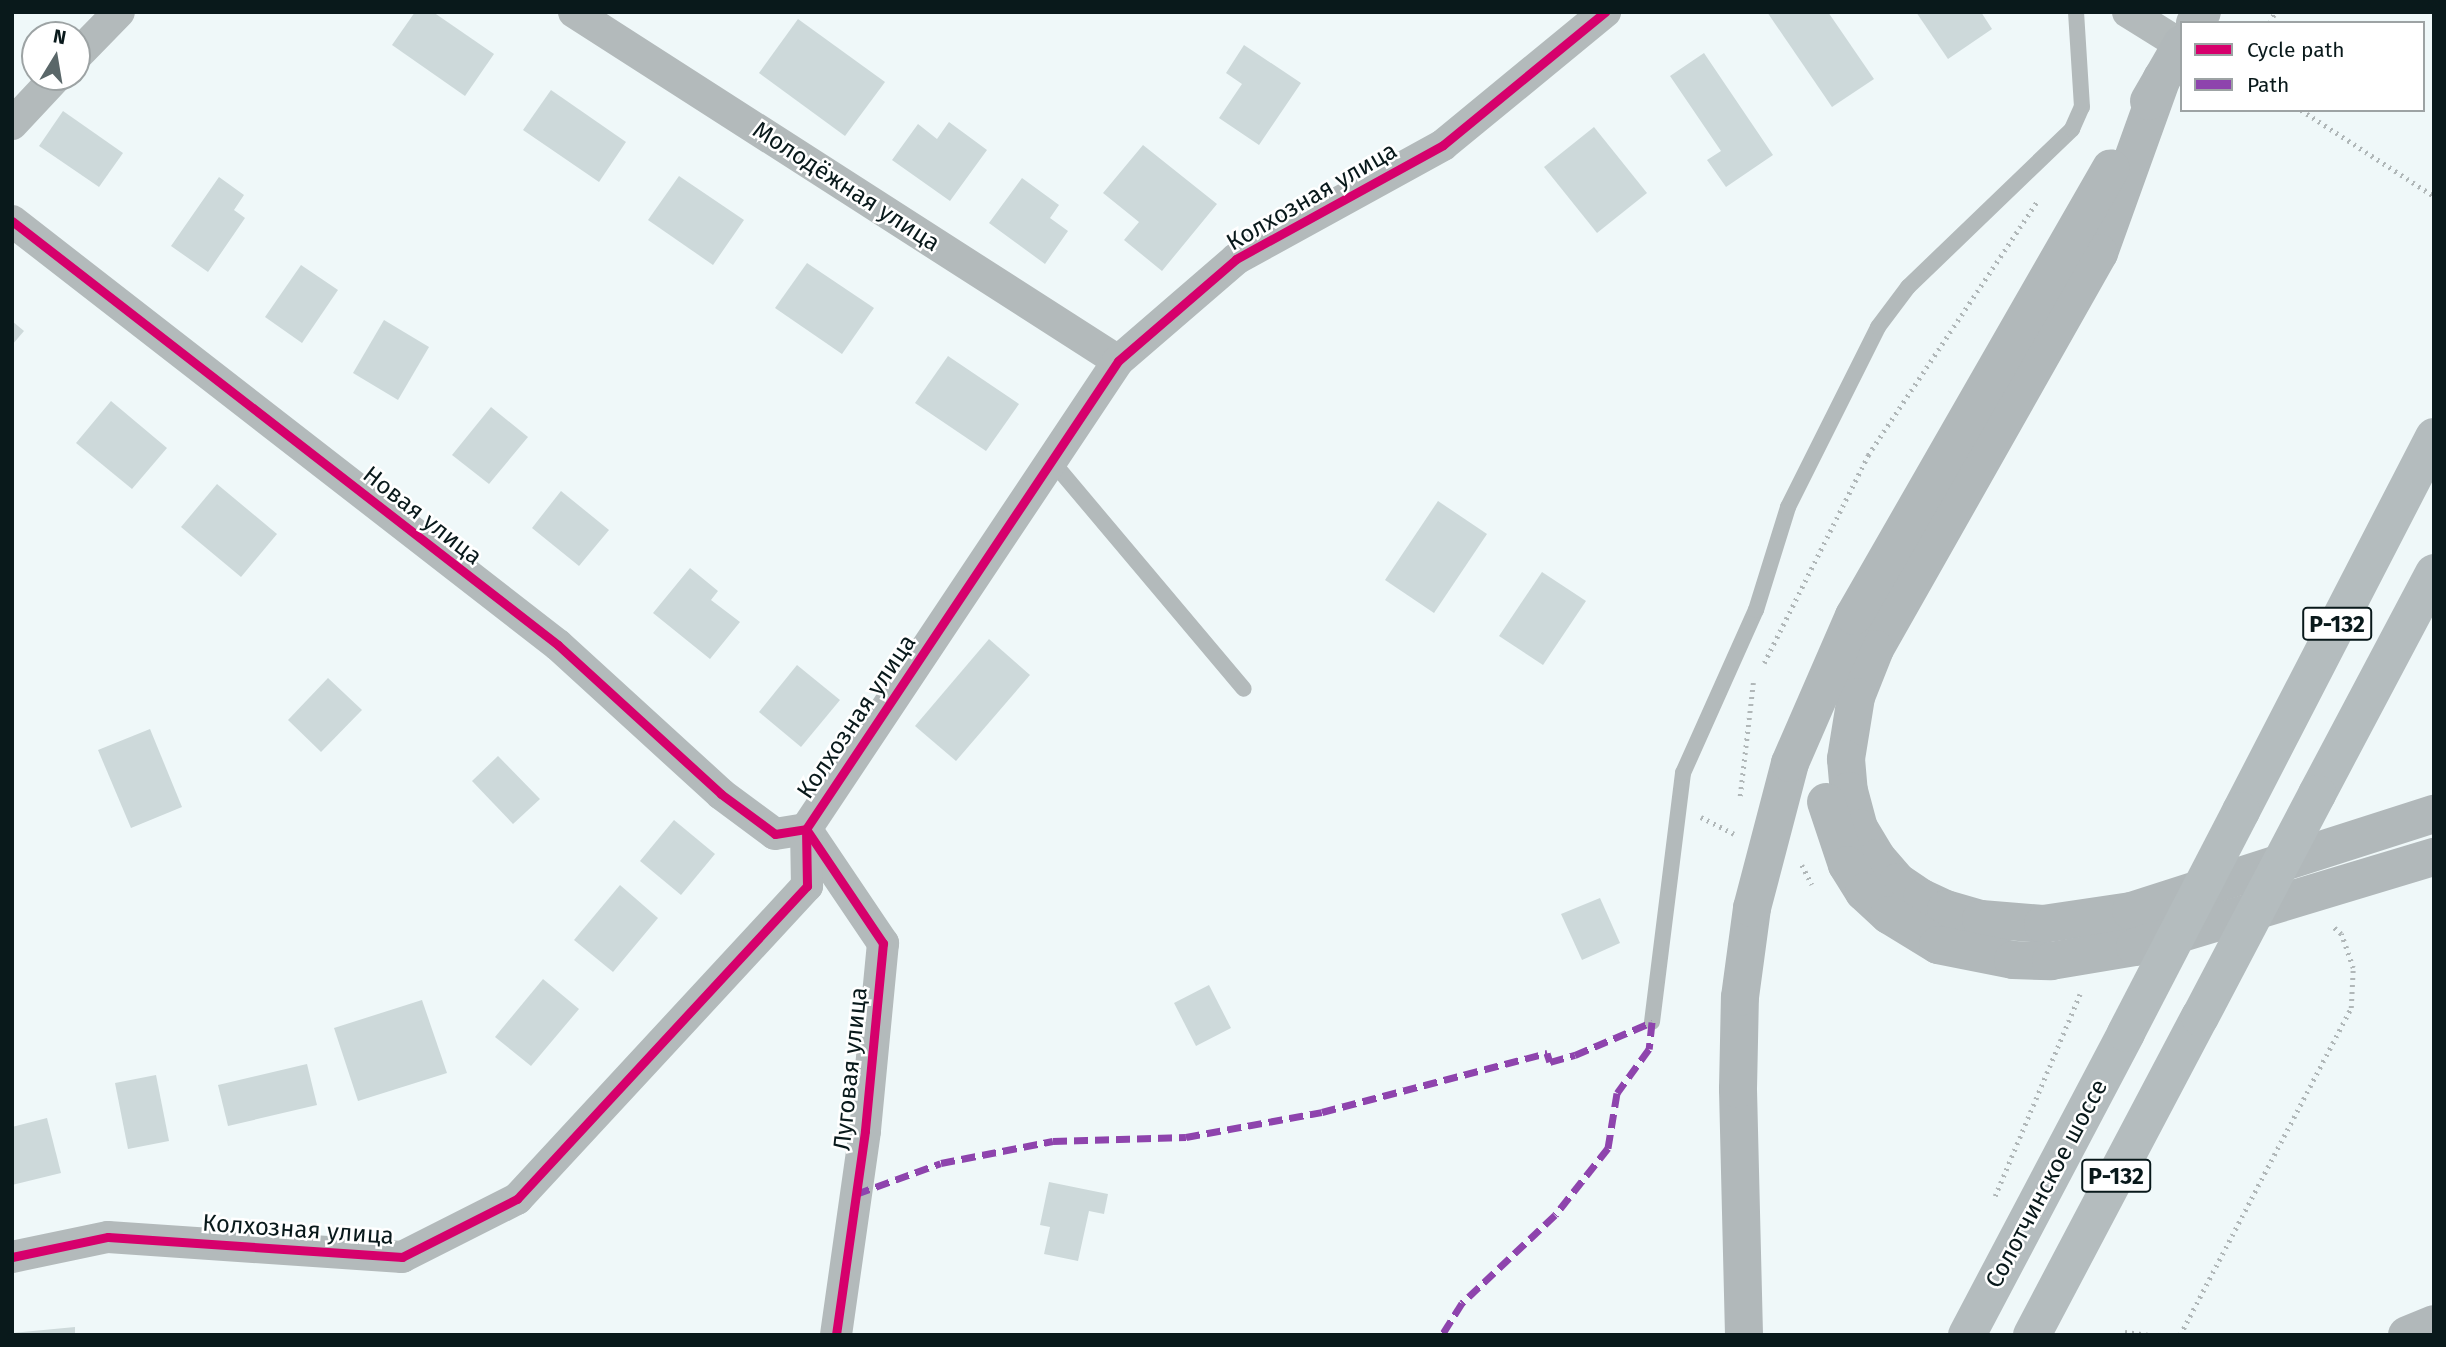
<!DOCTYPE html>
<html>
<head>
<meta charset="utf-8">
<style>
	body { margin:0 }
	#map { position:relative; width:2446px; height:1347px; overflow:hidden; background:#eff8f9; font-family:"Fira Sans",sans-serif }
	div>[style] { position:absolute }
	.building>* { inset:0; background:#cdd9da }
	.path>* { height:4.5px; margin-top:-2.25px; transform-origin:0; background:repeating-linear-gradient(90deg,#b0b7b8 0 2px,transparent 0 7px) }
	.lane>* { height:16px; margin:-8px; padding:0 8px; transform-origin:8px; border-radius:8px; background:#b3babb }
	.street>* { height:32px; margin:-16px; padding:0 16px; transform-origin:16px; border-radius:16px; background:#b3babb }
	.secondary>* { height:38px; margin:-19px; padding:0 19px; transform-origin:19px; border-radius:19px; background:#b1b8ba }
	.primary>* { height:38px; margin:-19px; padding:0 19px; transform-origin:19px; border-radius:19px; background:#b4bcbe }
	.primary-bridge>* { height:38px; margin:-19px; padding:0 19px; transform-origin:19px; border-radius:19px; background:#b4bcbe }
	.quiet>* { height:7px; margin-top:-3.5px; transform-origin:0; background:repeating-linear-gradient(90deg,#8e44ad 0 14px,transparent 0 21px) }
	.cycleway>* { height:9px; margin:-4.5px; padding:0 4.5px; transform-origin:4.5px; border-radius:4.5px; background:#d6006c }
	span { translate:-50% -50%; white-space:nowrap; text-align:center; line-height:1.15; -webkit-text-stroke:5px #fff; paint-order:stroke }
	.shield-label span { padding:2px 5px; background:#fff; border:2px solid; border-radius:5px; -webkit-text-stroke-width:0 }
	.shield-label { font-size:23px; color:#09191b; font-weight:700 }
	.street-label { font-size:24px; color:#09191b }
	.frame { position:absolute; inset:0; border:14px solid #09191b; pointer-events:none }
	.legend { position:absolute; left:2180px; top:21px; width:245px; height:91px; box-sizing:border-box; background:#fff; border:2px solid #9da3a4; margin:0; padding:9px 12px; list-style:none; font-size:21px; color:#09191b }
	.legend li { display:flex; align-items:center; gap:14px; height:35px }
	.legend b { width:35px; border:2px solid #9da3a4 }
	.north { position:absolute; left:21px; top:21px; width:70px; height:70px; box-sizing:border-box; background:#fff; border:2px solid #9da3a4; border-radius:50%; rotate:11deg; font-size:19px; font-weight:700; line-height:28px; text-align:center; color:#09191b }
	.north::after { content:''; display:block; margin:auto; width:24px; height:32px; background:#5a6769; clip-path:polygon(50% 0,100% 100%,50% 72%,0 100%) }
</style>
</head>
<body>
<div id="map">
	<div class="building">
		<div style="clip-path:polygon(415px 12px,433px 12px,494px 54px,465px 96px,392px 45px)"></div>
		<div style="clip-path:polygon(1767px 12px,1828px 12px,1874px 79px,1832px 107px)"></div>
		<div style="clip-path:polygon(1916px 12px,1981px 12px,1992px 29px,1948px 59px)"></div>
		<div style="clip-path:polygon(798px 19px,885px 82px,845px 136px,759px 73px)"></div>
		<div style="clip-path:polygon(1244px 45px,1301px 83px,1259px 145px,1219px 118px,1242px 84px,1226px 73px)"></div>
		<div style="clip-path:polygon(1704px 53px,1773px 155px,1726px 187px,1707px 160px,1721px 151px,1670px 76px)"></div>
		<div style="clip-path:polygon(551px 90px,626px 142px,599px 182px,523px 130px)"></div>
		<div style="clip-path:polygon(63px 111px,123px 153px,99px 187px,39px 146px)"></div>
		<div style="clip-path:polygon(949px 122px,987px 150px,950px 201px,892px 160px,918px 124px,937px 139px)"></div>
		<div style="clip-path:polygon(1594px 127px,1647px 193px,1597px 233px,1544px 167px)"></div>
		<div style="clip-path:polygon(1143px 145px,1217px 204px,1162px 271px,1124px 240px,1139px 222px,1103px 193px)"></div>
		<div style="clip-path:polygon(679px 176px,744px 220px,713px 265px,648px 220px)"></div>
		<div style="clip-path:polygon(219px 177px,244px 195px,234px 210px,245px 218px,208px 272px,171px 246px)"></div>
		<div style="clip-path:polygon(1022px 178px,1059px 205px,1050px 218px,1068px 231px,1045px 264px,989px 223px)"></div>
		<div style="clip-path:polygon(807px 263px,874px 308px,842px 354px,775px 308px)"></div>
		<div style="clip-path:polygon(301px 265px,338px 290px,302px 343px,265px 317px)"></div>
		<div style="clip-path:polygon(384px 320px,429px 347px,398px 400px,353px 373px)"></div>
		<div style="clip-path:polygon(12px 321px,24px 331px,12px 345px)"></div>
		<div style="clip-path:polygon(948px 356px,1019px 404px,986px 451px,915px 403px)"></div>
		<div style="clip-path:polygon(111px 401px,167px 448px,132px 489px,76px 443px)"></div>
		<div style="clip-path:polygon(491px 407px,528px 437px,489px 484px,452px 455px)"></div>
		<div style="clip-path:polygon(217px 484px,277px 534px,241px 577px,181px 527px)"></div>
		<div style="clip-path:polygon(561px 491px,609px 530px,579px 566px,532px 528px)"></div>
		<div style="clip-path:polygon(1438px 501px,1487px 534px,1434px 613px,1385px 580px)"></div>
		<div style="clip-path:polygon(690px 568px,718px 591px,711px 600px,740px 622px,710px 659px,653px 613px)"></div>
		<div style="clip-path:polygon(1542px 572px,1586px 601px,1543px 665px,1499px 636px)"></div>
		<div style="clip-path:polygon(989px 639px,1030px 675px,956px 761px,915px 726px)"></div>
		<div style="clip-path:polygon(797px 665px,840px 700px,801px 747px,759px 712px)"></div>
		<div style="clip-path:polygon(328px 678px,362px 710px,321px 752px,288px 720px)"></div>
		<div style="clip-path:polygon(150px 729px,182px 807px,131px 828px,98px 750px)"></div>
		<div style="clip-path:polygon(498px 756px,540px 799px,513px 824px,472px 781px)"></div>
		<div style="clip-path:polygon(674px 820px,715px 854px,681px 895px,640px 861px)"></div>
		<div style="clip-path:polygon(620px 885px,658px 918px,613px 972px,574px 940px)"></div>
		<div style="clip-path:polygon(1600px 898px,1620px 943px,1582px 960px,1561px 914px)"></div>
		<div style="clip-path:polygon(543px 979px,579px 1009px,531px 1066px,495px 1037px)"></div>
		<div style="clip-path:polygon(1209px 985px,1231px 1028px,1196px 1046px,1174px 1003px)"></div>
		<div style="clip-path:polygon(422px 1000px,447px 1073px,358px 1101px,334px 1028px)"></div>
		<div style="clip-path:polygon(307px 1064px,317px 1105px,228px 1126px,218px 1085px)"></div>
		<div style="clip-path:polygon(156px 1075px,169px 1141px,128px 1149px,115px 1083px)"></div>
		<div style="clip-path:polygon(47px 1118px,61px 1173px,12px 1185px,12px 1127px)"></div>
		<div style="clip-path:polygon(1049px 1182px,1108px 1194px,1104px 1214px,1089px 1211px,1078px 1261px,1044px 1254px,1050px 1227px,1040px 1225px)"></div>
		<div style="clip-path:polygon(75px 1327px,75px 1335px,12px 1335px,12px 1333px)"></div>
	</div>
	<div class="path">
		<div style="left:2270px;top:23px;width:12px;rotate:-66deg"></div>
		<div style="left:2301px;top:110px;width:158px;rotate:32.9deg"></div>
		<div style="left:1764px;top:663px;width:233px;rotate:-63.4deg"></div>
		<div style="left:1868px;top:455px;width:304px;rotate:-56.3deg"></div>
		<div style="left:1740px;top:796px;width:114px;rotate:-83.4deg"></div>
		<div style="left:1701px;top:817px;width:37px;rotate:27deg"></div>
		<div style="left:1802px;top:865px;width:22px;rotate:63deg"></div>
		<div style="left:1995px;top:1196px;width:219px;rotate:-67.2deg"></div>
		<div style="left:2123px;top:1335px;width:4px;rotate:-56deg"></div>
		<div style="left:2125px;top:1332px;width:23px;rotate:7deg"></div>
		<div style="left:2180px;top:1335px;width:369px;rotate:-62.4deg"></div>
		<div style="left:2351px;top:1008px;width:40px;rotate:-87.1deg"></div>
		<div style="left:2353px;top:968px;width:36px;rotate:-109deg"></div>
		<div style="left:2341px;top:934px;width:12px;rotate:-138deg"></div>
	</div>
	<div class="lane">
		<div style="left:1051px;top:460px;width:299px;rotate:49.9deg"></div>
		<div style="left:1652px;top:1022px;width:251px;rotate:-82.9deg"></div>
		<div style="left:1683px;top:773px;width:179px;rotate:-65.9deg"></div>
		<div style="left:1756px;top:610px;width:108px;rotate:-72.7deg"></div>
		<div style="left:1788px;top:507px;width:201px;rotate:-63.4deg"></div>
		<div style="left:1878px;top:327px;width:50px;rotate:-53.1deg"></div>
		<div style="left:1908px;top:287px;width:228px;rotate:-43.9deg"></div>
		<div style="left:2072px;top:129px;width:24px;rotate:-66deg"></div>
		<div style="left:2082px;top:107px;width:95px;rotate:-93.6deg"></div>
	</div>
	<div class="street">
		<div style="left:574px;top:12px;width:646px;rotate:32.68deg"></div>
		<div style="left:2128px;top:12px;width:62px;rotate:31.9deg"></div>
		<div style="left:77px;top:55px;width:60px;rotate:-45.7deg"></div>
		<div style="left:12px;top:124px;width:64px;rotate:-46.9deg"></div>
		<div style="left:12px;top:221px;width:691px;rotate:37.83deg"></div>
		<div style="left:558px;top:645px;width:221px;rotate:42.4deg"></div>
		<div style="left:721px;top:794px;width:67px;rotate:36.5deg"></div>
		<div style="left:775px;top:834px;width:31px;rotate:-9deg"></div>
		<div style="left:806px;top:829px;width:138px;rotate:56deg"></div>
		<div style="left:883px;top:943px;width:189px;rotate:95.5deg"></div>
		<div style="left:865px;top:1131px;width:206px;rotate:98.1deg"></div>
		<div style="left:12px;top:1257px;width:98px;rotate:-11.8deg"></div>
		<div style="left:108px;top:1237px;width:295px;rotate:3.9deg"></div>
		<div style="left:402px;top:1257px;width:129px;rotate:-26.8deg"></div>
		<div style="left:517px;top:1199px;width:427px;rotate:-47.2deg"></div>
		<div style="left:807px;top:886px;width:57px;rotate:-91deg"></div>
		<div style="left:806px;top:829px;width:562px;rotate:-56.31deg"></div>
		<div style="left:1118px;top:361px;width:156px;rotate:-40.8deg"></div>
		<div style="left:1236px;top:259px;width:236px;rotate:-28.8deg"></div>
		<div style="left:1443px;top:145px;width:210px;rotate:-39.4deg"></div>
	</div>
	<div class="secondary">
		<div style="left:2195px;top:23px;width:13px;rotate:-58deg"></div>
		<div style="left:2162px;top:78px;width:186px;rotate:109.8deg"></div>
		<div style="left:2099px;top:253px;width:455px;rotate:119.5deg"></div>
		<div style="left:1875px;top:649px;width:52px;rotate:111.6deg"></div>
		<div style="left:1856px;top:697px;width:63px;rotate:99.2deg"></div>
		<div style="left:1846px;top:759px;width:32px;rotate:85deg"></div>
		<div style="left:1849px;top:791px;width:38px;rotate:75deg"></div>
		<div style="left:1859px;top:828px;width:35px;rotate:59deg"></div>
		<div style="left:1877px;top:858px;width:32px;rotate:49deg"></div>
		<div style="left:1898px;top:882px;width:29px;rotate:34deg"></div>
		<div style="left:1922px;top:898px;width:26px;rotate:25deg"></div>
		<div style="left:1946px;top:909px;width:36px;rotate:16deg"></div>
		<div style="left:1981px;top:919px;width:62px;rotate:4.6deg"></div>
		<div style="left:2043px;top:924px;width:89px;rotate:-8.4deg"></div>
		<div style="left:2131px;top:911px;width:318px;rotate:-17.8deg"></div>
		<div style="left:2149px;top:101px;width:66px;rotate:-59.9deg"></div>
		<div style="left:1826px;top:802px;width:66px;rotate:71.6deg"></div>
		<div style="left:1847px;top:865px;width:32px;rotate:58deg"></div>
		<div style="left:1864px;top:892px;width:34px;rotate:43deg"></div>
		<div style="left:1889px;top:915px;width:57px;rotate:31.5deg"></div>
		<div style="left:1938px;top:945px;width:76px;rotate:11.3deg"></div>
		<div style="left:2013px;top:960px;width:38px;rotate:2deg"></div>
		<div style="left:2051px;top:961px;width:85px;rotate:-9.5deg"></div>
		<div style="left:2135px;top:947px;width:312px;rotate:-16.8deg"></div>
		<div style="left:1744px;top:1335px;width:246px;rotate:-91.4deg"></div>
		<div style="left:1738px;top:1089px;width:92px;rotate:-88.8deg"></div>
		<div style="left:1740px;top:997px;width:90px;rotate:-82.3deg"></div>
		<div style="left:1752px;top:908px;width:150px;rotate:-75.3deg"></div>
		<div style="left:1790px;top:763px;width:160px;rotate:-66.5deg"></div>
		<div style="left:1854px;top:616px;width:516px;rotate:-60.16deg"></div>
		<div style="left:2407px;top:1335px;width:29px;rotate:-22deg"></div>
	</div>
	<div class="primary">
		<div style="left:2317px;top:794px;width:250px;rotate:-62.1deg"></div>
		<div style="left:2241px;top:811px;width:421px;rotate:-62.7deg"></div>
		<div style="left:1967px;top:1335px;width:341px;rotate:-62.2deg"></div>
		<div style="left:2032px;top:1335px;width:360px;rotate:-62.2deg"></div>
	</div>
	<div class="primary-bridge">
		<div style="left:2200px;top:1017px;width:252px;rotate:-62.3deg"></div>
		<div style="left:2126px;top:1033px;width:250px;rotate:-62.6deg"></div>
	</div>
	<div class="quiet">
		<div style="left:856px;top:1194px;width:90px;rotate:-20deg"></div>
		<div style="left:941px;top:1163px;width:114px;rotate:-11.1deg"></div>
		<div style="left:1053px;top:1141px;width:133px;rotate:-1.7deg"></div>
		<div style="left:1186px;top:1137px;width:138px;rotate:-10.4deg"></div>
		<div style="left:1322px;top:1112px;width:233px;rotate:-14.7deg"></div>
		<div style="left:1547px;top:1053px;width:9px;rotate:72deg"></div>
		<div style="left:1550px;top:1062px;width:26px;rotate:-16deg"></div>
		<div style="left:1575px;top:1055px;width:84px;rotate:-23.2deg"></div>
		<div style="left:1652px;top:1022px;width:27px;rotate:96deg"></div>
		<div style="left:1649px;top:1049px;width:54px;rotate:126deg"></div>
		<div style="left:1617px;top:1093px;width:56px;rotate:99.3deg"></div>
		<div style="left:1608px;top:1148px;width:85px;rotate:128.3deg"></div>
		<div style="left:1555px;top:1215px;width:128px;rotate:136.6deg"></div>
		<div style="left:1462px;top:1303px;width:38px;rotate:122deg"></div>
	</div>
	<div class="cycleway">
		<div style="left:12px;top:221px;width:691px;rotate:37.83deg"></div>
		<div style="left:558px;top:645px;width:221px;rotate:42.4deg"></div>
		<div style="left:721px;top:794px;width:67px;rotate:36.5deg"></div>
		<div style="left:775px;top:834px;width:31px;rotate:-9deg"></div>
		<div style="left:806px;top:829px;width:138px;rotate:56deg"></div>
		<div style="left:883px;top:943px;width:189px;rotate:95.5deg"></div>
		<div style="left:865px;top:1131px;width:206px;rotate:98.1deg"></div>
		<div style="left:12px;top:1257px;width:98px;rotate:-11.8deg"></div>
		<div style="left:108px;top:1237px;width:295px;rotate:3.9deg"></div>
		<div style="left:402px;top:1257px;width:129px;rotate:-26.8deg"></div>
		<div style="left:517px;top:1199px;width:427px;rotate:-47.2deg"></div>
		<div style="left:807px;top:886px;width:57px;rotate:-91deg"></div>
		<div style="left:806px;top:829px;width:562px;rotate:-56.31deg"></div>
		<div style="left:1118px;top:361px;width:156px;rotate:-40.8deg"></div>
		<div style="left:1236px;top:259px;width:236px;rotate:-28.8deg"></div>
		<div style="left:1443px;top:145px;width:210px;rotate:-39.4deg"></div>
	</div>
	<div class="shield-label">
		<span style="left:2337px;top:624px">Р-132</span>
		<span style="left:2116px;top:1176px">Р-132</span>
	</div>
	<div class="street-label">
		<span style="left:846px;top:187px;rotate:33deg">Молодёжная улица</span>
		<span style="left:1312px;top:197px;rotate:-30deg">Колхозная улица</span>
		<span style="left:422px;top:516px;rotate:38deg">Новая улица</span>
		<span style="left:857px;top:717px;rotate:-56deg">Колхозная улица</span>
		<span style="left:851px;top:1069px;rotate:-84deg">Луговая улица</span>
		<span style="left:2047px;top:1184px;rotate:-62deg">Солотчинское шоссе</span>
		<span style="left:298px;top:1230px;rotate:4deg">Колхозная улица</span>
	</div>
	<div class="frame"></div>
	<ul class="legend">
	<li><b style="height:9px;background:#d6006c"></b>Cycle path</li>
	<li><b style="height:9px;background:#8e44ad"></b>Path</li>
	</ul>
	<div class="north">N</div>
</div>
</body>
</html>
